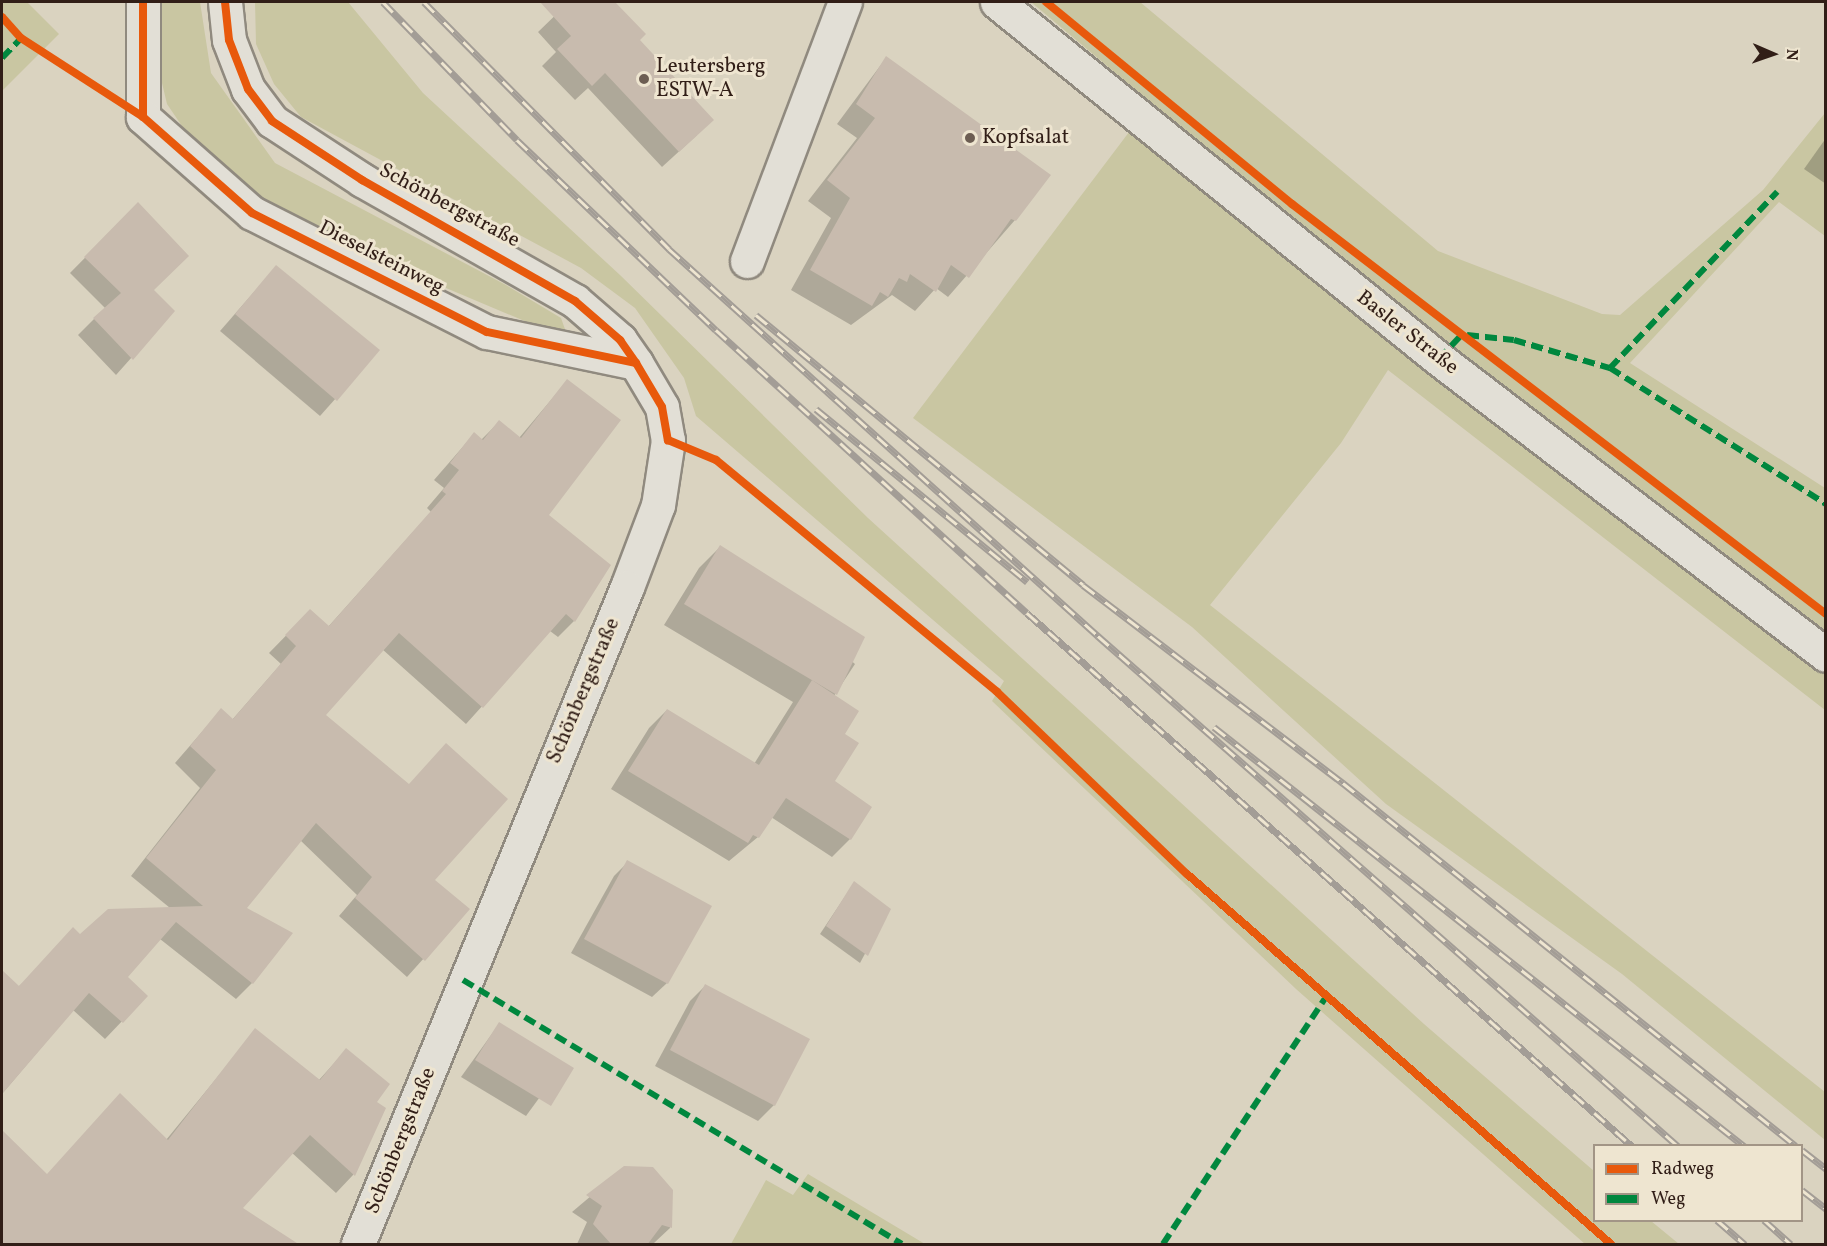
<!DOCTYPE html>
<html>
<head>
<meta charset="utf-8">
<style>
	body { margin:0 }
	#map { position:relative; width:1827px; height:1246px; overflow:hidden; background:#dad3c0; font-family:Vollkorn,serif }
	div>[style] { position:absolute }
	.green>* { inset:0; background:#c9c6a2 }
	.shadow>* { inset:0; background:#0003 }
	.building>* { inset:0; background:#c8bbae }
	.roads { filter:drop-shadow(2px 0 #908a7f) drop-shadow(-2px 0 #908a7f) drop-shadow(0 2px #908a7f) drop-shadow(0 -2px #908a7f) }
	.street>* { height:33px; margin:-16.5px; padding:0 16.5px; transform-origin:16.5px; border-radius:16.5px; background:#e2dfd6 }
	.secondary>* { height:33px; margin:-16.5px; padding:0 16.5px; transform-origin:16.5px; border-radius:16.5px; background:#e2dfd6 }
	.rail>* { height:7px; margin-top:-3.5px; transform-origin:0; background:repeating-linear-gradient(90deg,#eee5d0 0 14px,#a39d96 0 28px); box-sizing:border-box; border-block:2px solid #a39d96 }
	.quiet>* { height:6px; margin-top:-3px; transform-origin:0; background:repeating-linear-gradient(90deg,#00873e 0 12px,transparent 0 18px) }
	.cycleway>* { height:8px; margin:-4px; padding:0 4px; transform-origin:4px; border-radius:4px; background:#e8590c }
	.dots>* { width:16px; height:16px; translate:-50% -50%; box-sizing:border-box; border:3px solid #eee5d0; border-radius:50% }
	span { translate:-50% -50%; white-space:nowrap; text-align:center; line-height:1.15; -webkit-text-stroke:6px #eee5d0; paint-order:stroke }
	.poi-label { font-size:21px; color:#311e17 }
	.left { translate:0 -50%; text-align:left }
	.street-label { font-size:21px; color:#311e17 }
	.frame { position:absolute; inset:0; border:3px solid #311e17; pointer-events:none }
	.legend { position:absolute; left:1593px; top:1144px; width:210px; height:78px; box-sizing:border-box; background:#eee5d0; border:2px solid #a29586; margin:0; padding:8px 10px; list-style:none; font-size:18px; color:#311e17 }
	.legend li { display:flex; align-items:center; gap:12px; height:30px }
	.legend b { width:30px; border:2px solid #a29586 }
	.north { position:absolute; left:1743px; top:24px; width:60px; height:60px; -webkit-text-stroke:4px #eee5d0; paint-order:stroke; rotate:92deg; font-size:16px; font-weight:700; line-height:24px; text-align:center; color:#311e17 }
	.north::after { content:''; display:block; margin:auto; width:21px; height:27px; background:#311e17; clip-path:polygon(50% 0,100% 100%,50% 72%,0 100%) }
</style>
</head>
<body>
<div id="map">
	<div class="green">
		<div style="clip-path:polygon(2px 2px,27px 2px,59px 34px,2px 91px)"></div>
		<div style="clip-path:polygon(154px 2px,200px 2px,211px 73px,275px 163px,506px 285px,561px 318px,566px 332px,553px 333px,280px 218px,190px 138px,167px 104px,157px 62px)"></div>
		<div style="clip-path:polygon(255px 2px,348px 2px,423px 93px,620px 275px,868px 518px,1424px 1024px,1594px 1171px,1594px 1220px,1651px 1221px,1679px 1244px,1585px 1244px,1296px 989px,992px 701px,1004px 681px,696px 416px,684px 378px,635px 308px,581px 268px,301px 117px,274px 84px,256px 44px)"></div>
		<div style="clip-path:polygon(1031px 2px,1140px 2px,1438px 251px,1602px 314px,1620px 315px,1763px 190px,1825px 113px,1825px 236px,1779px 202px,1630px 363px,1825px 488px,1825px 710px,1388px 370px,1341px 443px,1210px 605px,1825px 1092px,1825px 1140px,1622px 974px,1386px 804px,1192px 627px,913px 418px,1151px 103px)"></div>
		<div style="clip-path:polygon(808px 1174px,925px 1244px,731px 1244px,766px 1180px,793px 1195px)"></div>
	</div>
	<div class="shadow">
		<div style="clip-path:polygon(569px 2px,604px 6px,613px 2px,643px 34px,638px 40px,697px 135px,662px 167px,588px 88px,575px 100px,542px 66px,556px 52px,538px 32px)"></div>
		<div style="clip-path:polygon(886px 58px,1015px 220px,948px 297px,936px 288px,915px 311px,892px 295px,851px 325px,791px 290px,831px 218px,808px 201px,857px 138px,837px 124px)"></div>
		<div style="clip-path:polygon(1826px 138px,1826px 184px,1804px 169px)"></div>
		<div style="clip-path:polygon(138px 204px,152px 291px,173px 311px,116px 375px,78px 335px,105px 308px,70px 273px)"></div>
		<div style="clip-path:polygon(276px 267px,378px 351px,320px 416px,220px 331px)"></div>
		<div style="clip-path:polygon(567px 381px,547px 515px,574px 621px,558px 637px,550px 631px,466px 724px,382px 649px,324px 715px,433px 880px,468px 909px,407px 977px,339px 916px,357px 895px,300px 840px,244px 908px,252px 983px,236px 999px,160px 939px,126px 977px,146px 996px,105px 1039px,73px 1010px,2px 1094px,2px 972px,18px 987px,80px 936px,170px 908px,131px 876px,200px 788px,175px 763px,221px 710px,232px 720px,281px 664px,269px 653px,310px 611px,328px 627px,431px 512px,427px 508px,444px 488px,434px 480px,474px 434px,481px 440px,499px 422px,519px 438px)"></div>
		<div style="clip-path:polygon(720px 547px,855px 664px,834px 696px,843px 735px,833px 782px,850px 839px,832px 857px,771px 817px,758px 837px,729px 861px,611px 789px,649px 728px,667px 710px,754px 764px,793px 702px,664px 625px,699px 568px)"></div>
		<div style="clip-path:polygon(628px 862px,667px 983px,652px 997px,571px 953px,614px 876px)"></div>
		<div style="clip-path:polygon(854px 883px,889px 909px,860px 963px,820px 934px)"></div>
		<div style="clip-path:polygon(706px 985px,774px 1105px,758px 1121px,655px 1066px,690px 1001px)"></div>
		<div style="clip-path:polygon(499px 1024px,564px 1064px,526px 1116px,461px 1077px)"></div>
		<div style="clip-path:polygon(256px 1030px,319px 1080px,346px 1050px,375px 1103px,384px 1109px,353px 1175px,336px 1193px,291px 1152px,241px 1208px,2px 1242px,2px 1132px,46px 1176px,166px 1140px)"></div>
		<div style="clip-path:polygon(624px 1168px,671px 1190px,670px 1228px,654px 1243px,577px 1244px,587px 1222px,572px 1212px)"></div>
	</div>
	<div class="building">
		<div style="clip-path:polygon(540px 2px,615px 2px,646px 34px,640px 40px,714px 120px,679px 152px,605px 73px,592px 86px,557px 49px,571px 36px)"></div>
		<div style="clip-path:polygon(886px 56px,1051px 175px,1016px 221px,1011px 219px,969px 278px,951px 265px,936px 292px,910px 274px,907px 282px,899px 278px,888px 297px,880px 292px,872px 306px,810px 270px,850px 198px,827px 180px,875px 118px,856px 104px)"></div>
		<div style="clip-path:polygon(138px 202px,189px 256px,154px 290px,175px 311px,133px 360px,93px 318px,121px 293px,84px 257px)"></div>
		<div style="clip-path:polygon(276px 265px,380px 350px,337px 401px,235px 314px)"></div>
		<div style="clip-path:polygon(567px 379px,621px 420px,549px 515px,611px 565px,575px 622px,566px 614px,483px 708px,399px 633px,326px 715px,409px 784px,446px 743px,508px 799px,435px 880px,470px 909px,425px 961px,355px 898px,372px 877px,316px 823px,247px 908px,293px 933px,253px 984px,176px 922px,128px 977px,148px 996px,123px 1023px,89px 993px,2px 1094px,2px 970px,19px 986px,73px 927px,80px 934px,108px 909px,203px 906px,146px 858px,216px 770px,190px 746px,221px 708px,233px 719px,296px 646px,285px 635px,310px 609px,329px 626px,446px 494px,442px 491px,459px 470px,450px 463px,474px 432px,483px 440px,499px 420px,521px 438px)"></div>
		<div style="clip-path:polygon(720px 545px,865px 637px,837px 695px,684px 604px)"></div>
		<div style="clip-path:polygon(812px 680px,859px 711px,845px 734px,859px 743px,835px 781px,872px 807px,851px 840px,786px 798px,759px 838px,753px 835px,748px 843px,628px 771px,667px 709px,759px 765px)"></div>
		<div style="clip-path:polygon(627px 860px,712px 906px,668px 984px,584px 939px)"></div>
		<div style="clip-path:polygon(854px 881px,891px 909px,868px 956px,826px 926px)"></div>
		<div style="clip-path:polygon(705px 984px,810px 1039px,775px 1106px,670px 1050px)"></div>
		<div style="clip-path:polygon(499px 1022px,574px 1068px,551px 1106px,475px 1060px)"></div>
		<div style="clip-path:polygon(255px 1028px,320px 1080px,346px 1048px,390px 1084px,377px 1102px,386px 1108px,355px 1176px,310px 1135px,243px 1208px,300px 1245px,2px 1245px,2px 1130px,47px 1174px,120px 1093px,168px 1140px)"></div>
		<div style="clip-path:polygon(624px 1166px,653px 1167px,673px 1190px,672px 1228px,662px 1225px,647px 1245px,612px 1245px,593px 1224px,602px 1206px,586px 1195px)"></div>
	</div>
	<div class="roads">
		<div class="street">
			<div style="left:143px;top:2px;width:115px;rotate:90deg"></div>
			<div style="left:143px;top:117px;width:145px;rotate:41.4deg"></div>
			<div style="left:252px;top:213px;width:263px;rotate:26.9deg"></div>
			<div style="left:487px;top:332px;width:152px;rotate:11.8deg"></div>
			<div style="left:225px;top:2px;width:38px;rotate:84deg"></div>
			<div style="left:229px;top:40px;width:53px;rotate:68.8deg"></div>
			<div style="left:248px;top:89px;width:40px;rotate:53deg"></div>
			<div style="left:272px;top:121px;width:108px;rotate:33.2deg"></div>
			<div style="left:362px;top:180px;width:245px;rotate:29.6deg"></div>
			<div style="left:575px;top:301px;width:60px;rotate:40.9deg"></div>
			<div style="left:620px;top:340px;width:28px;rotate:55deg"></div>
			<div style="left:636px;top:363px;width:51px;rotate:59.4deg"></div>
			<div style="left:662px;top:407px;width:34px;rotate:80deg"></div>
			<div style="left:668px;top:440px;width:66px;rotate:98.7deg"></div>
			<div style="left:658px;top:505px;width:88px;rotate:110.7deg"></div>
			<div style="left:627px;top:587px;width:710px;rotate:112.27deg"></div>
			<div style="left:747px;top:261px;width:277px;rotate:-69.3deg"></div>
		</div>
		<div class="secondary">
			<div style="left:997px;top:2px;width:568px;rotate:38.93deg"></div>
			<div style="left:1439px;top:359px;width:487px;rotate:37.4deg"></div>
		</div>
	</div>
	<div class="rail">
		<div style="left:383px;top:2px;width:192px;rotate:45.8deg"></div>
		<div style="left:517px;top:140px;width:275px;rotate:43.7deg"></div>
		<div style="left:716px;top:330px;width:420px;rotate:42.3deg"></div>
		<div style="left:1027px;top:613px;width:806px;rotate:41.38deg"></div>
		<div style="left:424px;top:2px;width:348px;rotate:45.2deg"></div>
		<div style="left:669px;top:249px;width:578px;rotate:42.05deg"></div>
		<div style="left:1098px;top:636px;width:772px;rotate:41.33deg"></div>
		<div style="left:756px;top:315px;width:424px;rotate:39.5deg"></div>
		<div style="left:1083px;top:585px;width:327px;rotate:37.3deg"></div>
		<div style="left:1343px;top:783px;width:580px;rotate:38.71deg"></div>
		<div style="left:816px;top:409px;width:273px;rotate:39.3deg"></div>
		<div style="left:1214px;top:727px;width:676px;rotate:38.33deg"></div>
		<div style="left:1802px;top:1150px;width:31px;rotate:38deg"></div>
		<div style="left:1802px;top:1190px;width:31px;rotate:38deg"></div>
		<div style="left:1717px;top:1220px;width:37px;rotate:41deg"></div>
		<div style="left:1764px;top:1220px;width:36px;rotate:42deg"></div>
	</div>
	<div class="quiet">
		<div style="left:2px;top:58px;width:28px;rotate:-46deg"></div>
		<div style="left:1467px;top:335px;width:47px;rotate:6.1deg"></div>
		<div style="left:1514px;top:340px;width:100px;rotate:16.3deg"></div>
		<div style="left:1610px;top:368px;width:255px;rotate:32.2deg"></div>
		<div style="left:1439px;top:359px;width:33px;rotate:-47deg"></div>
		<div style="left:1610px;top:368px;width:243px;rotate:-46.5deg"></div>
		<div style="left:463px;top:980px;width:512px;rotate:31.02deg"></div>
		<div style="left:1163px;top:1244px;width:300px;rotate:-56.6deg"></div>
	</div>
	<div class="cycleway">
		<div style="left:225px;top:2px;width:38px;rotate:84deg"></div>
		<div style="left:229px;top:40px;width:53px;rotate:68.8deg"></div>
		<div style="left:248px;top:89px;width:40px;rotate:53deg"></div>
		<div style="left:272px;top:121px;width:108px;rotate:33.2deg"></div>
		<div style="left:362px;top:180px;width:245px;rotate:29.6deg"></div>
		<div style="left:575px;top:301px;width:60px;rotate:40.9deg"></div>
		<div style="left:620px;top:340px;width:28px;rotate:55deg"></div>
		<div style="left:636px;top:363px;width:51px;rotate:59.4deg"></div>
		<div style="left:662px;top:407px;width:34px;rotate:80deg"></div>
		<div style="left:668px;top:440px;width:52px;rotate:22.6deg"></div>
		<div style="left:716px;top:460px;width:364px;rotate:39.5deg"></div>
		<div style="left:997px;top:692px;width:263px;rotate:43.8deg"></div>
		<div style="left:1187px;top:874px;width:563px;rotate:41.11deg"></div>
		<div style="left:1046px;top:2px;width:318px;rotate:39.4deg"></div>
		<div style="left:1292px;top:204px;width:673px;rotate:37.52deg"></div>
		<div style="left:2px;top:17px;width:28px;rotate:48deg"></div>
		<div style="left:21px;top:38px;width:145px;rotate:32.9deg"></div>
		<div style="left:143px;top:117px;width:145px;rotate:41.4deg"></div>
		<div style="left:252px;top:213px;width:263px;rotate:26.9deg"></div>
		<div style="left:487px;top:332px;width:152px;rotate:11.8deg"></div>
		<div style="left:143px;top:117px;width:115px;rotate:-90deg"></div>
	</div>
	<div class="dots">
		<div style="left:644px;top:79px;background:#6c5d52"></div>
		<div style="left:970px;top:138px;background:#6c5d52"></div>
	</div>
	<div class="poi-label">
		<span class="left" style="left:656px;top:79px">Leutersberg<br>ESTW-A</span>
		<span class="left" style="left:982px;top:138px">Kopfsalat</span>
	</div>
	<div class="street-label">
		<span style="left:449px;top:206px;rotate:28deg">Schönbergstraße</span>
		<span style="left:381px;top:258px;rotate:27deg">Dieselsteinweg</span>
		<span style="left:1407px;top:333px;rotate:38deg">Basler Straße</span>
		<span style="left:584px;top:691px;rotate:-67deg">Schönbergstraße</span>
		<span style="left:401px;top:1141px;rotate:-68deg">Schönbergstraße</span>
	</div>
	<div class="frame"></div>
	<ul class="legend">
	<li><b style="height:8px;background:#e8590c"></b>Radweg</li>
	<li><b style="height:8px;background:#00873e"></b>Weg</li>
	</ul>
	<div class="north">N</div>
</div>
</body>
</html>
